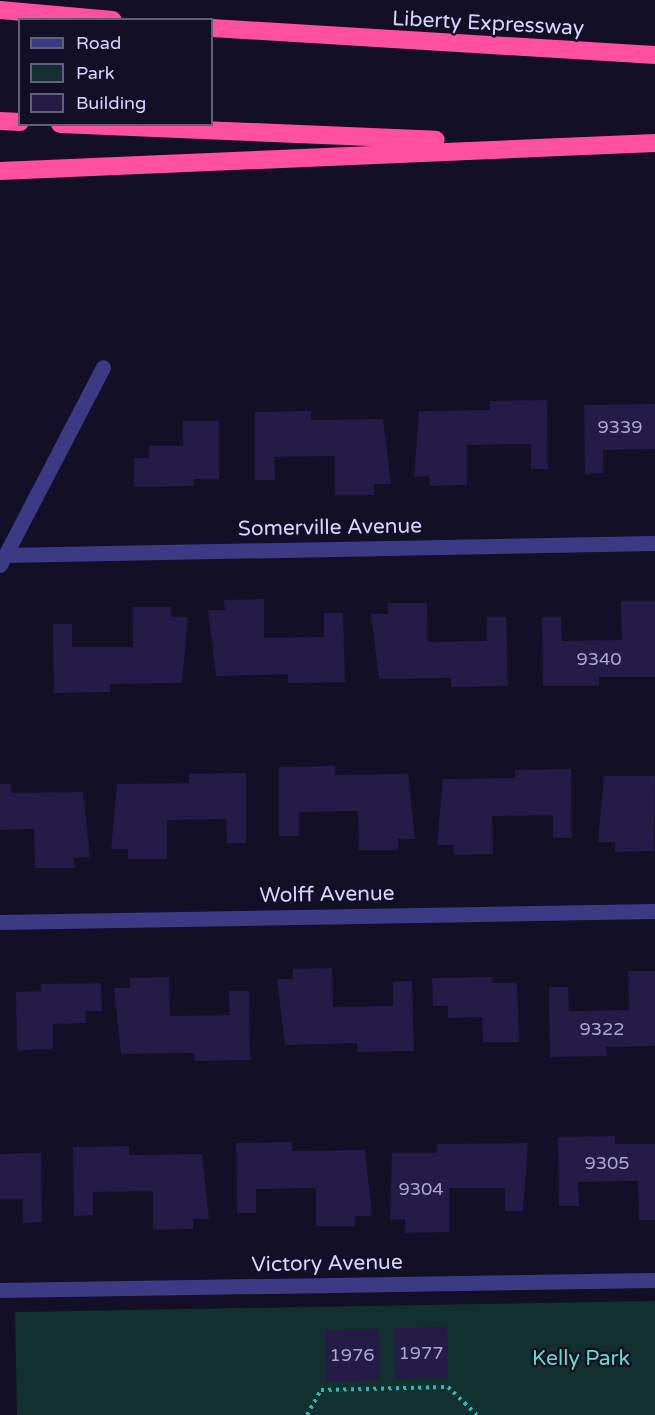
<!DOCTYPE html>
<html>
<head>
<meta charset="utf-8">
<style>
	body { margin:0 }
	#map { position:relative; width:655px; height:1415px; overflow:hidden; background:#130f26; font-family:"Varela Round",sans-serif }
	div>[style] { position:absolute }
	.green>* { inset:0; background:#12302f }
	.building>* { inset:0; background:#241b47 }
	.path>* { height:4px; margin-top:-2px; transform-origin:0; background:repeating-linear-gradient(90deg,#2fb8b0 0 3px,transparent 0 7.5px) }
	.minor>* { height:15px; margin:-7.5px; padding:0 7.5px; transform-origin:7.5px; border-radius:7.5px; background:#3d3a85 }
	.highway>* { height:18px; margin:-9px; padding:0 9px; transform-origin:9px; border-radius:9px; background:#ff4fa3 }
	span { translate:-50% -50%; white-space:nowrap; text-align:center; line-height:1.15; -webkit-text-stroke:5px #130f26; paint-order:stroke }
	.number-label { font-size:18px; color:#aca6d1 }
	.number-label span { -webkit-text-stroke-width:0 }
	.street-label { font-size:21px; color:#d9d4ff }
	.park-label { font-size:21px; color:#5fe0c0 }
	.legend { position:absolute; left:18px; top:18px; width:195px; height:108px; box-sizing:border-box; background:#130f26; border:2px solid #625e7d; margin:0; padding:8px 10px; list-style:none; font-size:18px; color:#d9d4ff }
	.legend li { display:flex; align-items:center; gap:12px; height:30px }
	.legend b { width:30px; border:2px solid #625e7d }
</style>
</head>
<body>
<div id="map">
	<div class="green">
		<div style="clip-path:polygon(655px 1301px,655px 1415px,17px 1415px,15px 1312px)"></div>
	</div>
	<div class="building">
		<div style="clip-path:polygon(547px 400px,548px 469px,531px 469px,531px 444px,467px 445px,467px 485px,430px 486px,429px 476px,414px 477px,419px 411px,490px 410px,490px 401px)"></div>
		<div style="clip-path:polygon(655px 404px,655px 449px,603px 450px,604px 473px,585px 474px,584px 405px)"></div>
		<div style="clip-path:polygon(311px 411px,311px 420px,383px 419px,391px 484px,374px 484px,374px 495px,335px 495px,335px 456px,274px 457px,275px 480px,255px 480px,255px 412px)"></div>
		<div style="clip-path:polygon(183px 421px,219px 421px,219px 479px,194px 479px,194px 486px,134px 487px,134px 458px,149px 458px,149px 446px,183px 446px)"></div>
		<div style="clip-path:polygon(264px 599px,264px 638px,324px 637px,324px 613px,343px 613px,345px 682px,288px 683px,288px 674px,216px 676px,208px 610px,225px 610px,224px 600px)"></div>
		<div style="clip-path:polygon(621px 601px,655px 601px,655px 677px,599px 677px,599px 686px,543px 686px,542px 617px,561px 617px,562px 641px,622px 640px)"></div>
		<div style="clip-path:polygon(387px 603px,427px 603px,428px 642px,487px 641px,487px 617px,506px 617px,508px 686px,451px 687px,451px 678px,379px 679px,371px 614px,388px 614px)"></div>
		<div style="clip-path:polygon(132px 607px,171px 607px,171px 617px,188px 617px,182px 683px,110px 684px,110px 692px,54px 693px,53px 624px,72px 624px,72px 647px,133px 647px)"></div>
		<div style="clip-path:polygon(335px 766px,335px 775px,408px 774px,415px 839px,398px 839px,398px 850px,359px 850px,358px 811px,299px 812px,299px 836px,279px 836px,279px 767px)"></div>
		<div style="clip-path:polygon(571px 769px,572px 838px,553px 838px,553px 815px,492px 816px,493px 854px,454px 855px,454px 845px,437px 845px,443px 779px,515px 778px,515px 770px)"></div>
		<div style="clip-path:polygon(246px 773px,246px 843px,227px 843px,226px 819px,167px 820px,167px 859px,128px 859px,128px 849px,111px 849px,117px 784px,189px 783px,189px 774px)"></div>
		<div style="clip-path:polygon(604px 776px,655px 776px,654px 851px,615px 852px,615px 842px,598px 842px)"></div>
		<div style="clip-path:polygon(0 784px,11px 784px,11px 793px,83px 792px,90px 857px,74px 858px,74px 868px,35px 868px,34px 829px,0 830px)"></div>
		<div style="clip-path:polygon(332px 968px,333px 1007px,393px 1006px,393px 982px,412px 981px,414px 1051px,357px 1052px,357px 1043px,285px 1045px,277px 979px,293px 979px,293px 969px)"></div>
		<div style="clip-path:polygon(628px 971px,655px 971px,655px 1046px,606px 1047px,607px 1056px,550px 1057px,549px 987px,568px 987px,569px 1011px,629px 1010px)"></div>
		<div style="clip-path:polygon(169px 977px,170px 1016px,230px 1015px,229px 991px,249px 991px,250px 1060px,194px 1061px,194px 1053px,121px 1054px,114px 988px,130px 988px,130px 978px)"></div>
		<div style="clip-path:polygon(492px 977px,492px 983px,517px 983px,519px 1042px,483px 1042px,482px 1017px,448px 1018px,448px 1006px,433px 1006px,432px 978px)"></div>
		<div style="clip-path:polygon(101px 983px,102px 1011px,86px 1011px,86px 1023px,53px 1024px,53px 1049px,17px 1050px,16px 992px,41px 991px,41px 984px)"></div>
		<div style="clip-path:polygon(615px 1136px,615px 1144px,655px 1144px,655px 1220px,639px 1220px,638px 1181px,578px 1182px,579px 1206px,559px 1206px,558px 1137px)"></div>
		<div style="clip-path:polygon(292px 1142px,292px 1151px,365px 1150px,372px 1216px,355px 1216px,355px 1226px,316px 1226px,316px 1188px,256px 1189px,256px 1213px,237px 1213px,236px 1143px)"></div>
		<div style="clip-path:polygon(528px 1143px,523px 1211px,505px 1211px,505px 1188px,449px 1188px,449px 1232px,405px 1233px,405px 1219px,390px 1220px,392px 1153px,437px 1153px,437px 1144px)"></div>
		<div style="clip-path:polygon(129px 1146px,129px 1155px,202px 1154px,209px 1219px,193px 1219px,193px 1229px,153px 1230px,153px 1191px,93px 1192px,93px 1215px,74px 1216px,73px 1147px)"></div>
		<div style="clip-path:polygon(41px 1153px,42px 1222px,23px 1223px,23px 1199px,0 1199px,0 1154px)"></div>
		<div style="clip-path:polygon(447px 1327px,448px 1378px,395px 1379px,394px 1328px)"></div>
		<div style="clip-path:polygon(379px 1329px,380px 1380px,326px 1382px,325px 1330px)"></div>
	</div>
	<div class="path">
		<div style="left:307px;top:1415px;width:29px;rotate:-61deg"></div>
		<div style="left:321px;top:1390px;width:127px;rotate:-1.4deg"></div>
		<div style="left:448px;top:1387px;width:40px;rotate:44deg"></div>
	</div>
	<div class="minor">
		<div style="left:5px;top:555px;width:650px;rotate:-1.06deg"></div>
		<div style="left:0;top:565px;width:223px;rotate:-62.5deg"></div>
		<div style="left:0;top:922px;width:655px;rotate:-0.96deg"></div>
		<div style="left:0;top:1290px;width:655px;rotate:-0.87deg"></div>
	</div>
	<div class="highway">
		<div style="left:0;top:10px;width:113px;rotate:5.1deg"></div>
		<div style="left:212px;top:28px;width:444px;rotate:3.5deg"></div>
		<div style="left:0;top:121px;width:20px;rotate:3deg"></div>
		<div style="left:60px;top:124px;width:376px;rotate:2.4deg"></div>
		<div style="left:0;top:171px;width:656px;rotate:-2.45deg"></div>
	</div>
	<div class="number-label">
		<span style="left:620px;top:427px">9339</span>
		<span style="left:599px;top:659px">9340</span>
		<span style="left:602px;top:1029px">9322</span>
		<span style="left:607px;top:1163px">9305</span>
		<span style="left:421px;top:1189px">9304</span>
		<span style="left:421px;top:1353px">1977</span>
		<span style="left:352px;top:1355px">1976</span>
	</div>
	<div class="street-label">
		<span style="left:488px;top:24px;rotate:3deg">Liberty Expressway</span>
		<span style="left:330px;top:528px;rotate:-1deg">Somerville Avenue</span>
		<span style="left:327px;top:895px;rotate:-1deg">Wolff Avenue</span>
		<span style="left:327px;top:1264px;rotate:-1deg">Victory Avenue</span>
	</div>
	<div class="park-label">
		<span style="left:581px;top:1359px">Kelly Park</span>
	</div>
	<ul class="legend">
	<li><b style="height:8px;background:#3d3a85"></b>Road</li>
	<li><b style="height:16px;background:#12302f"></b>Park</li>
	<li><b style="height:16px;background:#241b47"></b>Building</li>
	</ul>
</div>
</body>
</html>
